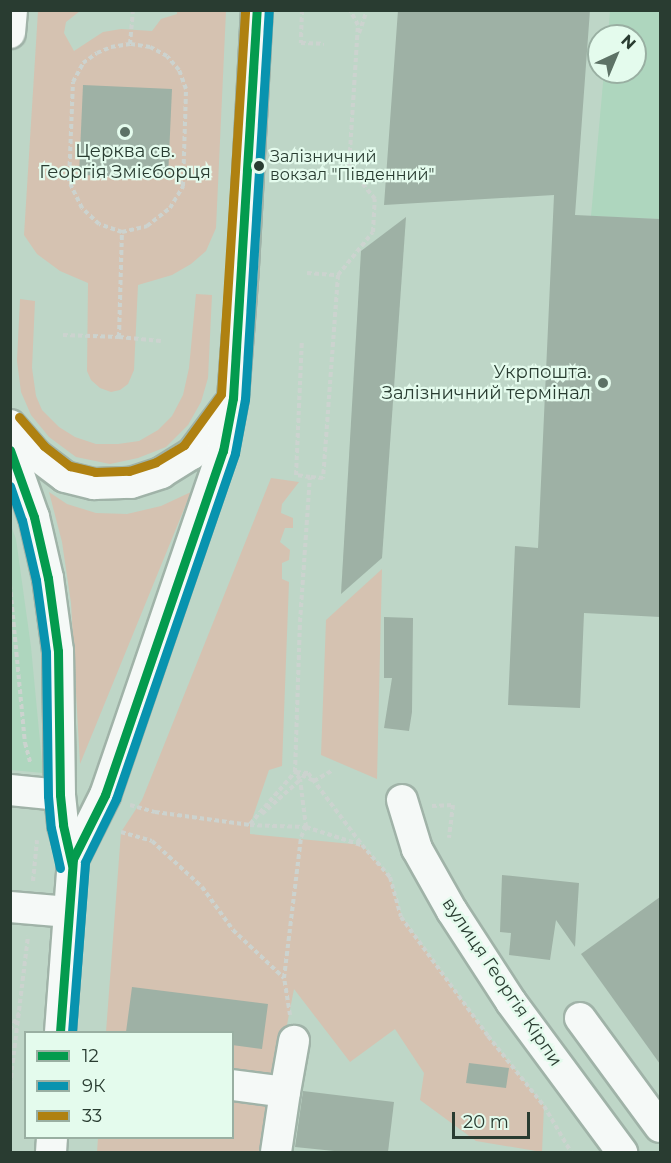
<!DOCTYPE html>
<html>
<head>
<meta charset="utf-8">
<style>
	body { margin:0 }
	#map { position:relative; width:671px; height:1163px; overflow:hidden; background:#bed6c7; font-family:Montserrat,sans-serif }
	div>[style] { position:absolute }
	.built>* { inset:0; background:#aed6be }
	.green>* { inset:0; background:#d5c2b1 }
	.building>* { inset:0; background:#9eb1a5 }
	.path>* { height:4px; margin-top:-2px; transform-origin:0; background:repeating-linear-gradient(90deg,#ccd3cf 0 4.5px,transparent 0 7.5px) }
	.roads { filter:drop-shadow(2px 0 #a0b3a8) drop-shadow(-2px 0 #a0b3a8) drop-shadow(0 2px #a0b3a8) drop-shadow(0 -2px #a0b3a8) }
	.minor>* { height:30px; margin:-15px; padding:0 15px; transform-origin:15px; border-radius:15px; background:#f5f9f7 }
	.bus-1>* { height:9px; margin:-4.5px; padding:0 4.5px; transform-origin:4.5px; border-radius:4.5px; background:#049b4e }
	.bus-2>* { height:9px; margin:-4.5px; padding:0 4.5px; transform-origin:4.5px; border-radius:4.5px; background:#0893af }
	.bus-3>* { height:9px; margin:-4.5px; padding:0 4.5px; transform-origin:4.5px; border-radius:4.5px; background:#af8111 }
	.dots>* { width:16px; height:16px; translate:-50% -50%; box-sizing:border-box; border:3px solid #e4fbed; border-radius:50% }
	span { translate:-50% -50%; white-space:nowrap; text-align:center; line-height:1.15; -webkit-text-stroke:4.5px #e4fbed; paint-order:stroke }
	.bus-label { font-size:16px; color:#293c31 }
	.left { translate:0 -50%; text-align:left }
	.poi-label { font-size:18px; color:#293c31 }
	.right { translate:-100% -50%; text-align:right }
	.street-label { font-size:18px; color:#293c31 }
	.frame { position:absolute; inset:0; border:12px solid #293c31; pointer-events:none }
	.legend { position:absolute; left:24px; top:1031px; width:210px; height:108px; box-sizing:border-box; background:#e4fbed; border:2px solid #99afa2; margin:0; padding:8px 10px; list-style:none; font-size:18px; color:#293c31 }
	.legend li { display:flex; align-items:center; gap:12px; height:30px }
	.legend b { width:30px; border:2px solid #99afa2 }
	.north { position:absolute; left:587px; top:24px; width:60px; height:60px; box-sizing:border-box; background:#e4fbed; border:2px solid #99afa2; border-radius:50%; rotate:44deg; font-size:16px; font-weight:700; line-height:24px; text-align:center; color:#293c31 }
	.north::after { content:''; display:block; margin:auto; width:21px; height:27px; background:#5d7266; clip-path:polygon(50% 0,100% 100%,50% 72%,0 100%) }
	.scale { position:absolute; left:452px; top:1112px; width:78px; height:27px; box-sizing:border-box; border:3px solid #293c31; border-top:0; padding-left:8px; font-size:18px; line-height:21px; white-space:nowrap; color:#293c31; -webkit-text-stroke:4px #e4fbed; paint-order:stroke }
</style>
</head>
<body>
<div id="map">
	<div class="built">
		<div style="clip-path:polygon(610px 11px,660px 11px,660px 219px,591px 216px,604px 72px,635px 72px,635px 36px,608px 36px)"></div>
		<div style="clip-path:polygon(10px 523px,16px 539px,31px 647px,43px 773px,11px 770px)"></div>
	</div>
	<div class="green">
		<div style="clip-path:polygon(38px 11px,80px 11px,66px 22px,64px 33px,74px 51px,103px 32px,121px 29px,152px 31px,161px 19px,177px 14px,177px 11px,226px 11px,216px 228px,206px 251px,191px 264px,172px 275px,138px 285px,134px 370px,128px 384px,120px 390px,111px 392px,100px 388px,91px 380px,87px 371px,88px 283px,60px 271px,37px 254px,24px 235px)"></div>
		<div style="clip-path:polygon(196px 294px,212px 295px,208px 378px,201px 402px,188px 425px,166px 447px,138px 458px,110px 464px,76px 457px,49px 437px,31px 415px,21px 392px,17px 361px,20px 299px,35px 301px,32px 368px,36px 396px,42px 410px,59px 427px,75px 437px,96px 444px,118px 444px,139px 441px,158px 430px,172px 416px,183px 395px,189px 368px)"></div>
		<div style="clip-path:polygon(271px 478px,299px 482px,282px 504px,281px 513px,293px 518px,293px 528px,285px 528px,280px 542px,290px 550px,289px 560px,282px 563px,282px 579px,289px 582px,282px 766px,269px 770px,250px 825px,250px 834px,362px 845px,390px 877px,402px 917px,488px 1036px,544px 1106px,542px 1152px,476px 1141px,420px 1100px,424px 1073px,395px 1029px,350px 1062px,294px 989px,262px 1152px,97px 1152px,98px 1138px,232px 1138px,232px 1032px,106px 1032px,121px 832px,142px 800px)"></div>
		<div style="clip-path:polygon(49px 492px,67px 504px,96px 513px,127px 514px,161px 506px,191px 492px,80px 764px,71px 603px,62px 542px)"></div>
		<div style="clip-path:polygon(382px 569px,377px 779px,321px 755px,326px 620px)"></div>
	</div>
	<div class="building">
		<div style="clip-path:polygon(398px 10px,590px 10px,575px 215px,660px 219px,660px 617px,584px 613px,580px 708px,508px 705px,515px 546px,538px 548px,554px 195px,384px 205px)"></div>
		<div style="clip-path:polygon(83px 85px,172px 89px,168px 178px,79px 175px)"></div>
		<div style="clip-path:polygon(406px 217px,382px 558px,341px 594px,361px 251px)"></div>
		<div style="clip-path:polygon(384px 617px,413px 618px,412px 712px,409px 731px,384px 728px,392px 678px,384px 678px)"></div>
		<div style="clip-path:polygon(502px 875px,579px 883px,575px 947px,556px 920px,550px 960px,509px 955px,511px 933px,500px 932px)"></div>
		<div style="clip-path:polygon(660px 897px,660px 1064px,581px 954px)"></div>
		<div style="clip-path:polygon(132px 987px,268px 1004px,262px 1049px,232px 1045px,232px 1032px,126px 1032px)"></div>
		<div style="clip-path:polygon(469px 1063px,509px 1068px,506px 1088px,466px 1083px)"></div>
		<div style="clip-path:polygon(303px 1091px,394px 1102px,388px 1152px,344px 1152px,295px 1147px)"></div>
	</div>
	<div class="path">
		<div style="left:302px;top:10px;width:33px;rotate:92deg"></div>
		<div style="left:301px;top:43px;width:23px;rotate:2deg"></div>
		<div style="left:359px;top:33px;width:24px;rotate:-71deg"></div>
		<div style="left:122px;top:232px;width:26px;rotate:-13deg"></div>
		<div style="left:147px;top:226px;width:29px;rotate:-38deg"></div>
		<div style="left:170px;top:208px;width:26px;rotate:-59deg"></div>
		<div style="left:183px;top:186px;width:97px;rotate:-88.2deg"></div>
		<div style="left:186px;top:89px;width:20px;rotate:-110deg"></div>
		<div style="left:179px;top:70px;width:18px;rotate:-131deg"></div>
		<div style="left:167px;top:56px;width:19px;rotate:-152deg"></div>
		<div style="left:150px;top:47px;width:20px;rotate:-171deg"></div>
		<div style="left:307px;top:273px;width:31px;rotate:4deg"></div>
		<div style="left:338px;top:275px;width:204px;rotate:94.2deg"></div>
		<div style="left:323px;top:478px;width:13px;rotate:-176deg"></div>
		<div style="left:338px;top:275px;width:55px;rotate:-50.9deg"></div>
		<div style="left:373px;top:232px;width:33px;rotate:-87deg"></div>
		<div style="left:375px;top:199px;width:41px;rotate:-129.1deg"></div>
		<div style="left:349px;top:167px;width:142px;rotate:-86.4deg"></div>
		<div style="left:358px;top:25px;width:17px;rotate:-118deg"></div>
		<div style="left:63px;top:335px;width:56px;rotate:2deg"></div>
		<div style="left:119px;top:337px;width:105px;rotate:-88.4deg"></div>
		<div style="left:122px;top:232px;width:24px;rotate:-161deg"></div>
		<div style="left:99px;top:224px;width:23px;rotate:-137deg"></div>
		<div style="left:82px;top:208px;width:30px;rotate:-116deg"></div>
		<div style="left:69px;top:181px;width:99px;rotate:-87.7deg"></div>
		<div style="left:73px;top:82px;width:21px;rotate:-62deg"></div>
		<div style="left:83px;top:63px;width:17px;rotate:-36deg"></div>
		<div style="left:97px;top:53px;width:15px;rotate:-23deg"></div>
		<div style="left:111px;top:47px;width:19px;rotate:-9deg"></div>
		<div style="left:130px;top:44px;width:34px;rotate:-85deg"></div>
		<div style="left:119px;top:337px;width:42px;rotate:5.4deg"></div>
		<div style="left:10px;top:585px;width:159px;rotate:84.6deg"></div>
		<div style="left:25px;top:743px;width:20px;rotate:75deg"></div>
		<div style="left:296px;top:772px;width:12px;rotate:5deg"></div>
		<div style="left:308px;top:773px;width:90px;rotate:53.1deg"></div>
		<div style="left:362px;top:845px;width:43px;rotate:48.8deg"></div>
		<div style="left:390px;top:877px;width:41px;rotate:74.6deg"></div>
		<div style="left:401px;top:917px;width:147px;rotate:53.8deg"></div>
		<div style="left:488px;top:1036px;width:90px;rotate:51.3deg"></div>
		<div style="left:544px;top:1106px;width:53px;rotate:59.6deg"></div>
		<div style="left:130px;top:805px;width:26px;rotate:16deg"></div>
		<div style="left:155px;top:812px;width:96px;rotate:7.8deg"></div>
		<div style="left:250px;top:825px;width:56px;rotate:2deg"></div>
		<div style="left:306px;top:827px;width:58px;rotate:18.1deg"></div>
		<div style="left:432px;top:806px;width:21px;rotate:-3deg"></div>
		<div style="left:453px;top:805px;width:33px;rotate:97deg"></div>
		<div style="left:262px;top:814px;width:52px;rotate:-41.9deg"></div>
		<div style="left:250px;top:824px;width:69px;rotate:-49.1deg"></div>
		<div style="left:295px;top:772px;width:21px;rotate:25deg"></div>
		<div style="left:314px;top:781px;width:22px;rotate:-30deg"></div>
		<div style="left:121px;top:832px;width:32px;rotate:16deg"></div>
		<div style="left:152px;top:841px;width:68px;rotate:42.6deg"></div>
		<div style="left:202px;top:887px;width:53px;rotate:54.2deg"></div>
		<div style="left:233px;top:930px;width:70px;rotate:43.3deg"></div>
		<div style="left:33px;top:881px;width:41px;rotate:-84.4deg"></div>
		<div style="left:290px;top:1015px;width:37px;rotate:-99deg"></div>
		<div style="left:284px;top:978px;width:142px;rotate:-83.1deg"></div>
		<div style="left:301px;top:837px;width:11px;rotate:-63deg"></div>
		<div style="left:306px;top:827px;width:48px;rotate:-97.1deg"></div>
		<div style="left:300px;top:779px;width:9px;rotate:-126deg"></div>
		<div style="left:295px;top:772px;width:150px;rotate:-88.1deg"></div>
		<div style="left:300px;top:622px;width:145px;rotate:-86.1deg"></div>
		<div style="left:310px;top:477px;width:14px;rotate:-172deg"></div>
		<div style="left:296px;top:475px;width:135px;rotate:-87.5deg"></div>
		<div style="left:10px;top:1030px;width:21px;rotate:-61deg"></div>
		<div style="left:10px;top:1085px;width:150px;rotate:-83.1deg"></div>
	</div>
	<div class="roads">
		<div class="minor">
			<div style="left:10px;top:33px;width:23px;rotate:-85deg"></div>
			<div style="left:10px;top:425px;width:40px;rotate:49deg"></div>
			<div style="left:36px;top:455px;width:36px;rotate:37deg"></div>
			<div style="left:65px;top:477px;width:30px;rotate:14deg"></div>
			<div style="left:94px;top:484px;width:37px;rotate:-2deg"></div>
			<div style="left:131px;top:483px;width:32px;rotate:-18deg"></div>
			<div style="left:161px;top:473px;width:36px;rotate:-32deg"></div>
			<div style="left:192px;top:454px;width:60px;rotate:-53.1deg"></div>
			<div style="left:10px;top:449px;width:72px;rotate:70.6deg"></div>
			<div style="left:34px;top:517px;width:63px;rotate:77.1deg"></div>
			<div style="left:48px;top:578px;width:74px;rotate:82.2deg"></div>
			<div style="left:58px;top:651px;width:144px;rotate:89.2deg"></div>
			<div style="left:60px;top:795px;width:30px;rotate:84deg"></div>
			<div style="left:63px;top:825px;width:35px;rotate:74deg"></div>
			<div style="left:10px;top:790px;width:50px;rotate:5.7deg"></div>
			<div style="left:402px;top:800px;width:51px;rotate:73deg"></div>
			<div style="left:417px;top:849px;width:71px;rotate:60.6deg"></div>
			<div style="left:452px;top:911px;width:108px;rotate:57deg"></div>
			<div style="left:511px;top:1002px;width:187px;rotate:53.5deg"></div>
			<div style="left:10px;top:907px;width:59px;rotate:4.8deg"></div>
			<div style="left:580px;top:1018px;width:135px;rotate:53.7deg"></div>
			<div style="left:60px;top:1032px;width:173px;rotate:-85.7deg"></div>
			<div style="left:73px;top:859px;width:72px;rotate:-63.4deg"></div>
			<div style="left:105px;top:795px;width:364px;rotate:-71.1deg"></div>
			<div style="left:223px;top:451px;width:54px;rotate:-79.3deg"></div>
			<div style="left:233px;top:398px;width:131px;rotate:-85.6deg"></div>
			<div style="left:243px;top:267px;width:257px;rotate:-86.9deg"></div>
			<div style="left:232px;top:1085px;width:53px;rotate:7.5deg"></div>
			<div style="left:285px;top:1092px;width:61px;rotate:98.5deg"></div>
			<div style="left:285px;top:1092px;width:52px;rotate:-80deg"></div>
			<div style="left:51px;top:1152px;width:14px;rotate:-86deg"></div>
		</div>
	</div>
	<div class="bus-1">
		<div style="left:10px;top:450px;width:71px;rotate:70.3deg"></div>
		<div style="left:34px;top:517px;width:63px;rotate:77.1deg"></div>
		<div style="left:48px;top:578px;width:74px;rotate:82.2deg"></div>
		<div style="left:58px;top:651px;width:144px;rotate:89.2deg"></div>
		<div style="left:60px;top:795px;width:30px;rotate:84deg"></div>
		<div style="left:63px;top:825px;width:41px;rotate:77.3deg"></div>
		<div style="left:60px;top:1032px;width:173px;rotate:-85.7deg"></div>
		<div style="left:73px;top:859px;width:72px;rotate:-63.4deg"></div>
		<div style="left:105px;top:795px;width:364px;rotate:-71.1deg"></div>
		<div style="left:223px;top:451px;width:54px;rotate:-79.3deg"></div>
		<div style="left:233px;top:398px;width:389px;rotate:-86.5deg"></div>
	</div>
	<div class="bus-2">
		<div style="left:10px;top:486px;width:36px;rotate:71deg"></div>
		<div style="left:22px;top:520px;width:62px;rotate:76.9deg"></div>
		<div style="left:36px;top:580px;width:73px;rotate:82.1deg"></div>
		<div style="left:46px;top:652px;width:144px;rotate:89.2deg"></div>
		<div style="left:48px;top:796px;width:32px;rotate:85deg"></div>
		<div style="left:51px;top:828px;width:41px;rotate:77.3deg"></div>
		<div style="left:72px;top:1032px;width:170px;rotate:-85.6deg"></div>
		<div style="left:85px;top:862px;width:70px;rotate:-63.8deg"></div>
		<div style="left:116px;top:799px;width:366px;rotate:-71deg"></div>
		<div style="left:235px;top:453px;width:55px;rotate:-79.5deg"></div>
		<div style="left:245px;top:399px;width:389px;rotate:-86.5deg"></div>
	</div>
	<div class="bus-3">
		<div style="left:19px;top:417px;width:38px;rotate:49deg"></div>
		<div style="left:44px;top:446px;width:33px;rotate:38deg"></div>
		<div style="left:70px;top:466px;width:26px;rotate:13deg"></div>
		<div style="left:95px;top:472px;width:34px;rotate:-2deg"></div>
		<div style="left:129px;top:471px;width:28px;rotate:-18deg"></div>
		<div style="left:156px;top:462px;width:33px;rotate:-31deg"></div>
		<div style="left:184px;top:445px;width:63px;rotate:-54deg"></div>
		<div style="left:221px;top:394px;width:385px;rotate:-86.4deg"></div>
	</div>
	<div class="dots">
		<div style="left:125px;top:132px;background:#5d7266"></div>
		<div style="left:259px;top:166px;background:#293c31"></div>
		<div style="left:603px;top:383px;background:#5d7266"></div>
	</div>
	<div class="bus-label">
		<span class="left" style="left:270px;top:166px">Залізничний<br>вокзал "Південний"</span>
	</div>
	<div class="poi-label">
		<span style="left:125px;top:162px">Церква св.<br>Георгія Змієборця</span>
		<span class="right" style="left:591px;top:383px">Укрпошта.<br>Залізничний термінал</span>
	</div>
	<div class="street-label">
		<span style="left:502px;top:982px;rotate:56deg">вулиця Георгія Кірпи</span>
	</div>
	<div class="frame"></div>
	<ul class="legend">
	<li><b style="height:8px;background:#049b4e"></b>12</li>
	<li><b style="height:8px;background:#0893af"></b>9К</li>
	<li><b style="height:8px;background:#af8111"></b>33</li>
	</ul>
	<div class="north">N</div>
	<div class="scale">20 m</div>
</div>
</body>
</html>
